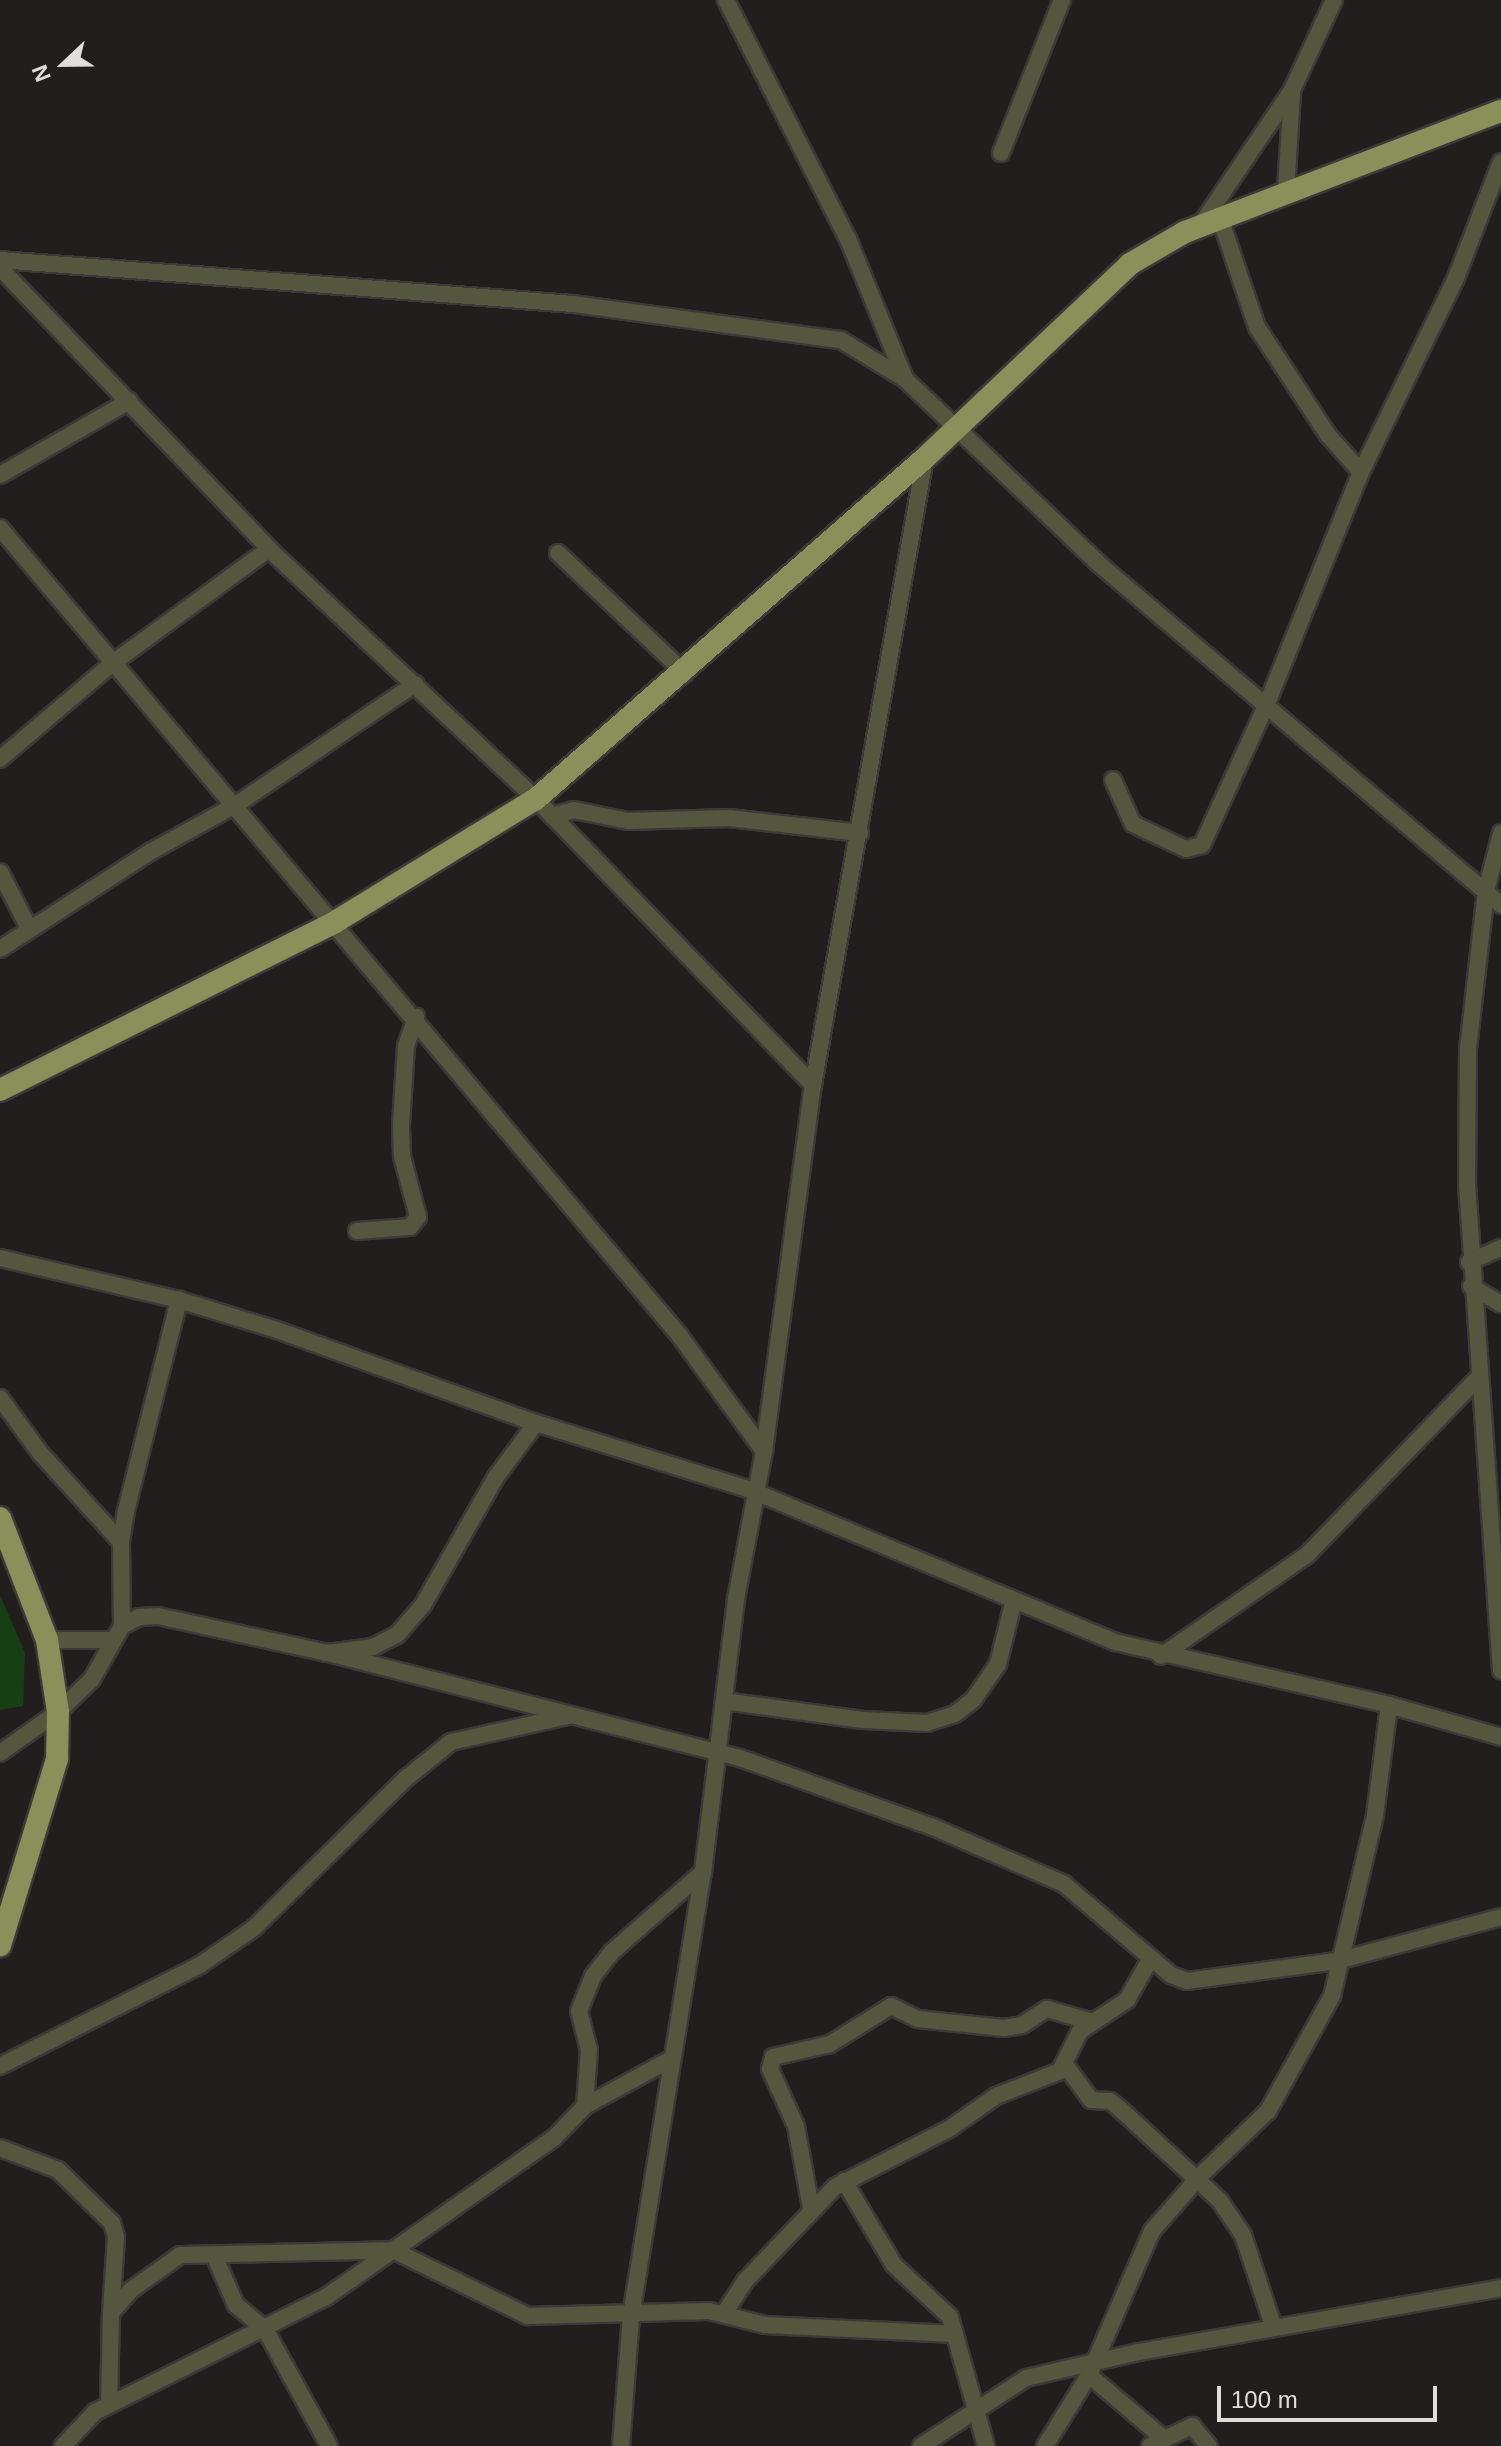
<!DOCTYPE html>
<html>
<head>
<meta charset="utf-8">
<style>
	body { margin:0 }
	#map { position:relative; width:1501px; height:2446px; overflow:hidden; background:#211e1d; font-family:Helvetica,sans-serif }
	div>[style] { position:absolute }
	.green>* { inset:0; background:#164013 }
	.roads { filter:drop-shadow(2px 0 #3c3938) drop-shadow(-2px 0 #3c3938) drop-shadow(0 2px #3c3938) drop-shadow(0 -2px #3c3938) }
	.minor>* { height:16px; margin:-8px; padding:0 8px; transform-origin:8px; border-radius:8px; background:#54573e }
	.primary>* { height:22px; margin:-11px; padding:0 11px; transform-origin:11px; border-radius:11px; background:#89905a }
	span { translate:-50% -50%; white-space:nowrap; text-align:center; line-height:1.15; -webkit-text-stroke:8px #211e1d; paint-order:stroke }
	.north { position:absolute; left:24px; top:24px; width:80px; height:80px; -webkit-text-stroke:6px #211e1d; paint-order:stroke; rotate:248deg; font-size:22px; font-weight:700; line-height:32px; text-align:center; color:#e0dedd }
	.north::after { content:''; display:block; margin:auto; width:28px; height:36px; background:#e0dedd; clip-path:polygon(50% 0,100% 100%,50% 72%,0 100%) }
	.scale { position:absolute; left:1217px; top:2386px; width:220px; height:36px; box-sizing:border-box; border:4px solid #e0dedd; border-top:0; padding-left:10px; font-size:24px; line-height:28px; white-space:nowrap; color:#e0dedd; -webkit-text-stroke:6px #211e1d; paint-order:stroke }
</style>
</head>
<body>
<div id="map">
	<div class="green">
		<div style="clip-path:polygon(0 1595px,25px 1653px,23px 1706px,0 1710px)"></div>
	</div>
	<div class="roads">
		<div class="minor">
			<div style="left:726px;top:0;width:268px;rotate:63deg"></div>
			<div style="left:848px;top:239px;width:151px;rotate:67.8deg"></div>
			<div style="left:1001px;top:153px;width:165px;rotate:-68.3deg"></div>
			<div style="left:1286px;top:191px;width:99px;rotate:-86.5deg"></div>
			<div style="left:1220px;top:218px;width:115px;rotate:71.3deg"></div>
			<div style="left:1257px;top:327px;width:129px;rotate:56.7deg"></div>
			<div style="left:1328px;top:435px;width:50px;rotate:48.3deg"></div>
			<div style="left:1200px;top:226px;width:164px;rotate:-55.9deg"></div>
			<div style="left:1292px;top:90px;width:99px;rotate:-65deg"></div>
			<div style="left:0;top:260px;width:575px;rotate:4.39deg"></div>
			<div style="left:573px;top:304px;width:270px;rotate:7.7deg"></div>
			<div style="left:841px;top:340px;width:75px;rotate:31.4deg"></div>
			<div style="left:905px;top:379px;width:268px;rotate:43.6deg"></div>
			<div style="left:1099px;top:564px;width:527px;rotate:40.31deg"></div>
			<div style="left:0;top:268px;width:389px;rotate:46.2deg"></div>
			<div style="left:269px;top:549px;width:366px;rotate:43.1deg"></div>
			<div style="left:536px;top:799px;width:398px;rotate:45.9deg"></div>
			<div style="left:0;top:475px;width:149px;rotate:-29.8deg"></div>
			<div style="left:0;top:528px;width:1055px;rotate:49.92deg"></div>
			<div style="left:679px;top:1335px;width:144px;rotate:53.8deg"></div>
			<div style="left:558px;top:553px;width:175px;rotate:43.4deg"></div>
			<div style="left:0;top:759px;width:150px;rotate:-40.4deg"></div>
			<div style="left:114px;top:662px;width:192px;rotate:-36.1deg"></div>
			<div style="left:1113px;top:780px;width:48px;rotate:65.6deg"></div>
			<div style="left:1133px;top:824px;width:59px;rotate:25.3deg"></div>
			<div style="left:1186px;top:849px;width:16px;rotate:-14deg"></div>
			<div style="left:1202px;top:845px;width:153px;rotate:-65.3deg"></div>
			<div style="left:1266px;top:706px;width:253px;rotate:-67.9deg"></div>
			<div style="left:1361px;top:472px;width:216px;rotate:-63.9deg"></div>
			<div style="left:1456px;top:278px;width:124px;rotate:-68.8deg"></div>
			<div style="left:552px;top:816px;width:23px;rotate:-15deg"></div>
			<div style="left:574px;top:810px;width:55px;rotate:11.5deg"></div>
			<div style="left:628px;top:821px;width:101px;rotate:-1.7deg"></div>
			<div style="left:729px;top:818px;width:132px;rotate:6.5deg"></div>
			<div style="left:1501px;top:833px;width:60px;rotate:104.5deg"></div>
			<div style="left:1486px;top:891px;width:158px;rotate:96.5deg"></div>
			<div style="left:1468px;top:1048px;width:136px;rotate:90.4deg"></div>
			<div style="left:1467px;top:1184px;width:488px;rotate:86deg"></div>
			<div style="left:0;top:872px;width:65px;rotate:62.7deg"></div>
			<div style="left:0;top:949px;width:179px;rotate:-32.9deg"></div>
			<div style="left:150px;top:852px;width:99px;rotate:-28.9deg"></div>
			<div style="left:237px;top:804px;width:215px;rotate:-34deg"></div>
			<div style="left:357px;top:1231px;width:53px;rotate:-4.3deg"></div>
			<div style="left:410px;top:1227px;width:13px;rotate:-51deg"></div>
			<div style="left:418px;top:1217px;width:63px;rotate:-104.7deg"></div>
			<div style="left:402px;top:1156px;width:31px;rotate:-92deg"></div>
			<div style="left:401px;top:1125px;width:79px;rotate:-86.4deg"></div>
			<div style="left:406px;top:1046px;width:31px;rotate:-71deg"></div>
			<div style="left:0;top:1258px;width:184px;rotate:13.2deg"></div>
			<div style="left:179px;top:1300px;width:102px;rotate:17deg"></div>
			<div style="left:277px;top:1330px;width:275px;rotate:19.8deg"></div>
			<div style="left:536px;top:1423px;width:222px;rotate:17.3deg"></div>
			<div style="left:748px;top:1489px;width:398px;rotate:22.6deg"></div>
			<div style="left:1115px;top:1642px;width:281px;rotate:12.9deg"></div>
			<div style="left:1389px;top:1705px;width:116px;rotate:15.9deg"></div>
			<div style="left:1469px;top:1262px;width:35px;rotate:-24deg"></div>
			<div style="left:1471px;top:1286px;width:35px;rotate:31deg"></div>
			<div style="left:0;top:1398px;width:69px;rotate:53.8deg"></div>
			<div style="left:41px;top:1454px;width:119px;rotate:47.7deg"></div>
			<div style="left:122px;top:1626px;width:84px;rotate:-90.7deg"></div>
			<div style="left:121px;top:1542px;width:31px;rotate:-81deg"></div>
			<div style="left:126px;top:1511px;width:218px;rotate:-75.9deg"></div>
			<div style="left:47px;top:1640px;width:66px"></div>
			<div style="left:328px;top:1653px;width:425px;rotate:14.3deg"></div>
			<div style="left:740px;top:1758px;width:205px;rotate:19.7deg"></div>
			<div style="left:933px;top:1827px;width:143px;rotate:23.5deg"></div>
			<div style="left:1064px;top:1884px;width:140px;rotate:40.4deg"></div>
			<div style="left:1171px;top:1975px;width:17px;rotate:21deg"></div>
			<div style="left:1187px;top:1981px;width:151px;rotate:-7.6deg"></div>
			<div style="left:1337px;top:1961px;width:170px;rotate:-15deg"></div>
			<div style="left:1161px;top:1656px;width:178px;rotate:-34.7deg"></div>
			<div style="left:1307px;top:1555px;width:245px;rotate:-46deg"></div>
			<div style="left:724px;top:1701px;width:140px;rotate:7.8deg"></div>
			<div style="left:863px;top:1720px;width:64px;rotate:2.7deg"></div>
			<div style="left:927px;top:1723px;width:29px;rotate:-18deg"></div>
			<div style="left:955px;top:1714px;width:23px;rotate:-38deg"></div>
			<div style="left:973px;top:1700px;width:44px;rotate:-55.2deg"></div>
			<div style="left:998px;top:1664px;width:66px;rotate:-76deg"></div>
			<div style="left:0;top:1753px;width:71px;rotate:-35.3deg"></div>
			<div style="left:58px;top:1712px;width:47px;rotate:-44.1deg"></div>
			<div style="left:92px;top:1679px;width:61px;rotate:-60.5deg"></div>
			<div style="left:122px;top:1626px;width:19px;rotate:-28deg"></div>
			<div style="left:139px;top:1617px;width:19px;rotate:-3deg"></div>
			<div style="left:158px;top:1616px;width:174px;rotate:12.3deg"></div>
			<div style="left:328px;top:1653px;width:45px;rotate:-7.6deg"></div>
			<div style="left:373px;top:1647px;width:27px;rotate:-27deg"></div>
			<div style="left:397px;top:1635px;width:40px;rotate:-49deg"></div>
			<div style="left:423px;top:1605px;width:147px;rotate:-60.3deg"></div>
			<div style="left:496px;top:1477px;width:67px;rotate:-53.5deg"></div>
			<div style="left:0;top:2066px;width:224px;rotate:-26.8deg"></div>
			<div style="left:200px;top:1965px;width:65px;rotate:-34.4deg"></div>
			<div style="left:254px;top:1928px;width:211px;rotate:-44.6deg"></div>
			<div style="left:404px;top:1780px;width:60px;rotate:-39deg"></div>
			<div style="left:451px;top:1742px;width:120px;rotate:-12.5deg"></div>
			<div style="left:1066px;top:2066px;width:42px;rotate:53.7deg"></div>
			<div style="left:1091px;top:2100px;width:19px;rotate:3deg"></div>
			<div style="left:1110px;top:2101px;width:11px;rotate:38deg"></div>
			<div style="left:1119px;top:2108px;width:137px;rotate:42.6deg"></div>
			<div style="left:1220px;top:2201px;width:41px;rotate:55.9deg"></div>
			<div style="left:1243px;top:2235px;width:98px;rotate:71.6deg"></div>
			<div style="left:585px;top:2106px;width:56px;rotate:-85.9deg"></div>
			<div style="left:589px;top:2050px;width:40px;rotate:-104.4deg"></div>
			<div style="left:579px;top:2011px;width:38px;rotate:-68deg"></div>
			<div style="left:593px;top:1976px;width:31px;rotate:-52deg"></div>
			<div style="left:612px;top:1952px;width:121px;rotate:-41.3deg"></div>
			<div style="left:0;top:2148px;width:62px;rotate:20.8deg"></div>
			<div style="left:58px;top:2170px;width:76px;rotate:44.5deg"></div>
			<div style="left:112px;top:2223px;width:15px;rotate:74deg"></div>
			<div style="left:116px;top:2237px;width:76px;rotate:93.8deg"></div>
			<div style="left:844px;top:2181px;width:98px;rotate:59.2deg"></div>
			<div style="left:894px;top:2265px;width:76px;rotate:42.9deg"></div>
			<div style="left:950px;top:2317px;width:134px;rotate:74.4deg"></div>
			<div style="left:811px;top:2208px;width:83px;rotate:-100.4deg"></div>
			<div style="left:796px;top:2126px;width:63px;rotate:-114.5deg"></div>
			<div style="left:770px;top:2069px;width:12px;rotate:-76deg"></div>
			<div style="left:773px;top:2057px;width:58px;rotate:-12.8deg"></div>
			<div style="left:830px;top:2044px;width:72px;rotate:-31.9deg"></div>
			<div style="left:891px;top:2006px;width:30px;rotate:26deg"></div>
			<div style="left:918px;top:2019px;width:86px;rotate:6deg"></div>
			<div style="left:1004px;top:2028px;width:18px;rotate:-9deg"></div>
			<div style="left:1022px;top:2025px;width:30px;rotate:-33deg"></div>
			<div style="left:1047px;top:2009px;width:44px;rotate:15.9deg"></div>
			<div style="left:214px;top:2255px;width:55px;rotate:66.3deg"></div>
			<div style="left:236px;top:2305px;width:38px;rotate:40deg"></div>
			<div style="left:265px;top:2329px;width:133px;rotate:61.3deg"></div>
			<div style="left:725px;top:2312px;width:38px;rotate:-57deg"></div>
			<div style="left:746px;top:2280px;width:129px;rotate:-46.3deg"></div>
			<div style="left:835px;top:2187px;width:128px;rotate:-27deg"></div>
			<div style="left:949px;top:2129px;width:57px;rotate:-35.1deg"></div>
			<div style="left:996px;top:2096px;width:69px;rotate:-21.3deg"></div>
			<div style="left:1060px;top:2071px;width:45px;rotate:-63.4deg"></div>
			<div style="left:1080px;top:2031px;width:56px;rotate:-33.4deg"></div>
			<div style="left:1127px;top:2000px;width:48px;rotate:-60.3deg"></div>
			<div style="left:1089px;top:2375px;width:97px;rotate:40.4deg"></div>
			<div style="left:109px;top:2405px;width:92px;rotate:-88.8deg"></div>
			<div style="left:111px;top:2313px;width:30px;rotate:-49deg"></div>
			<div style="left:131px;top:2290px;width:60px;rotate:-35.5deg"></div>
			<div style="left:180px;top:2255px;width:213px;rotate:-1.3deg"></div>
			<div style="left:393px;top:2250px;width:150px;rotate:26.1deg"></div>
			<div style="left:528px;top:2316px;width:181px;rotate:-1.6deg"></div>
			<div style="left:709px;top:2311px;width:58px;rotate:14deg"></div>
			<div style="left:765px;top:2325px;width:190px;rotate:2.7deg"></div>
			<div style="left:63px;top:2446px;width:47px;rotate:-46.7deg"></div>
			<div style="left:95px;top:2412px;width:258px;rotate:-26.5deg"></div>
			<div style="left:326px;top:2297px;width:278px;rotate:-34.9deg"></div>
			<div style="left:554px;top:2138px;width:45px;rotate:-45.9deg"></div>
			<div style="left:585px;top:2106px;width:96px;rotate:-28.7deg"></div>
			<div style="left:621px;top:2446px;width:130px;rotate:-85.6deg"></div>
			<div style="left:631px;top:2316px;width:450px;rotate:-80.8deg"></div>
			<div style="left:703px;top:1872px;width:275px;rotate:-83.1deg"></div>
			<div style="left:736px;top:1599px;width:151px;rotate:-79.3deg"></div>
			<div style="left:764px;top:1451px;width:369px;rotate:-82.4deg"></div>
			<div style="left:813px;top:1085px;width:637px;rotate:-79.87deg"></div>
			<div style="left:921px;top:2446px;width:125px;rotate:-32.9deg"></div>
			<div style="left:1026px;top:2378px;width:116px;rotate:-13deg"></div>
			<div style="left:1139px;top:2352px;width:368px;rotate:-10deg"></div>
			<div style="left:1045px;top:2446px;width:84px;rotate:-58.2deg"></div>
			<div style="left:1089px;top:2375px;width:157px;rotate:-66.4deg"></div>
			<div style="left:1152px;top:2231px;width:72px;rotate:-49deg"></div>
			<div style="left:1199px;top:2177px;width:95px;rotate:-43.7deg"></div>
			<div style="left:1268px;top:2111px;width:132px;rotate:-60.9deg"></div>
			<div style="left:1332px;top:1996px;width:186px;rotate:-76.6deg"></div>
			<div style="left:1375px;top:1815px;width:111px;rotate:-82.7deg"></div>
			<div style="left:1150px;top:2446px;width:47px;rotate:-25.5deg"></div>
			<div style="left:1192px;top:2426px;width:26px;rotate:50deg"></div>
		</div>
		<div class="primary">
			<div style="left:0;top:1090px;width:375px;rotate:-26.6deg"></div>
			<div style="left:335px;top:922px;width:236px;rotate:-31.5deg"></div>
			<div style="left:536px;top:799px;width:517px;rotate:-41.24deg"></div>
			<div style="left:925px;top:458px;width:282px;rotate:-43.4deg"></div>
			<div style="left:1130px;top:264px;width:64px;rotate:-30.2deg"></div>
			<div style="left:1185px;top:232px;width:338px;rotate:-21deg"></div>
			<div style="left:0;top:1518px;width:131px;rotate:68.9deg"></div>
			<div style="left:47px;top:1640px;width:73px;rotate:81.3deg"></div>
			<div style="left:58px;top:1712px;width:47px;rotate:91.2deg"></div>
			<div style="left:57px;top:1759px;width:195px;rotate:107deg"></div>
		</div>
	</div>
	<div class="north">N</div>
	<div class="scale">100 m</div>
</div>
</body>
</html>
